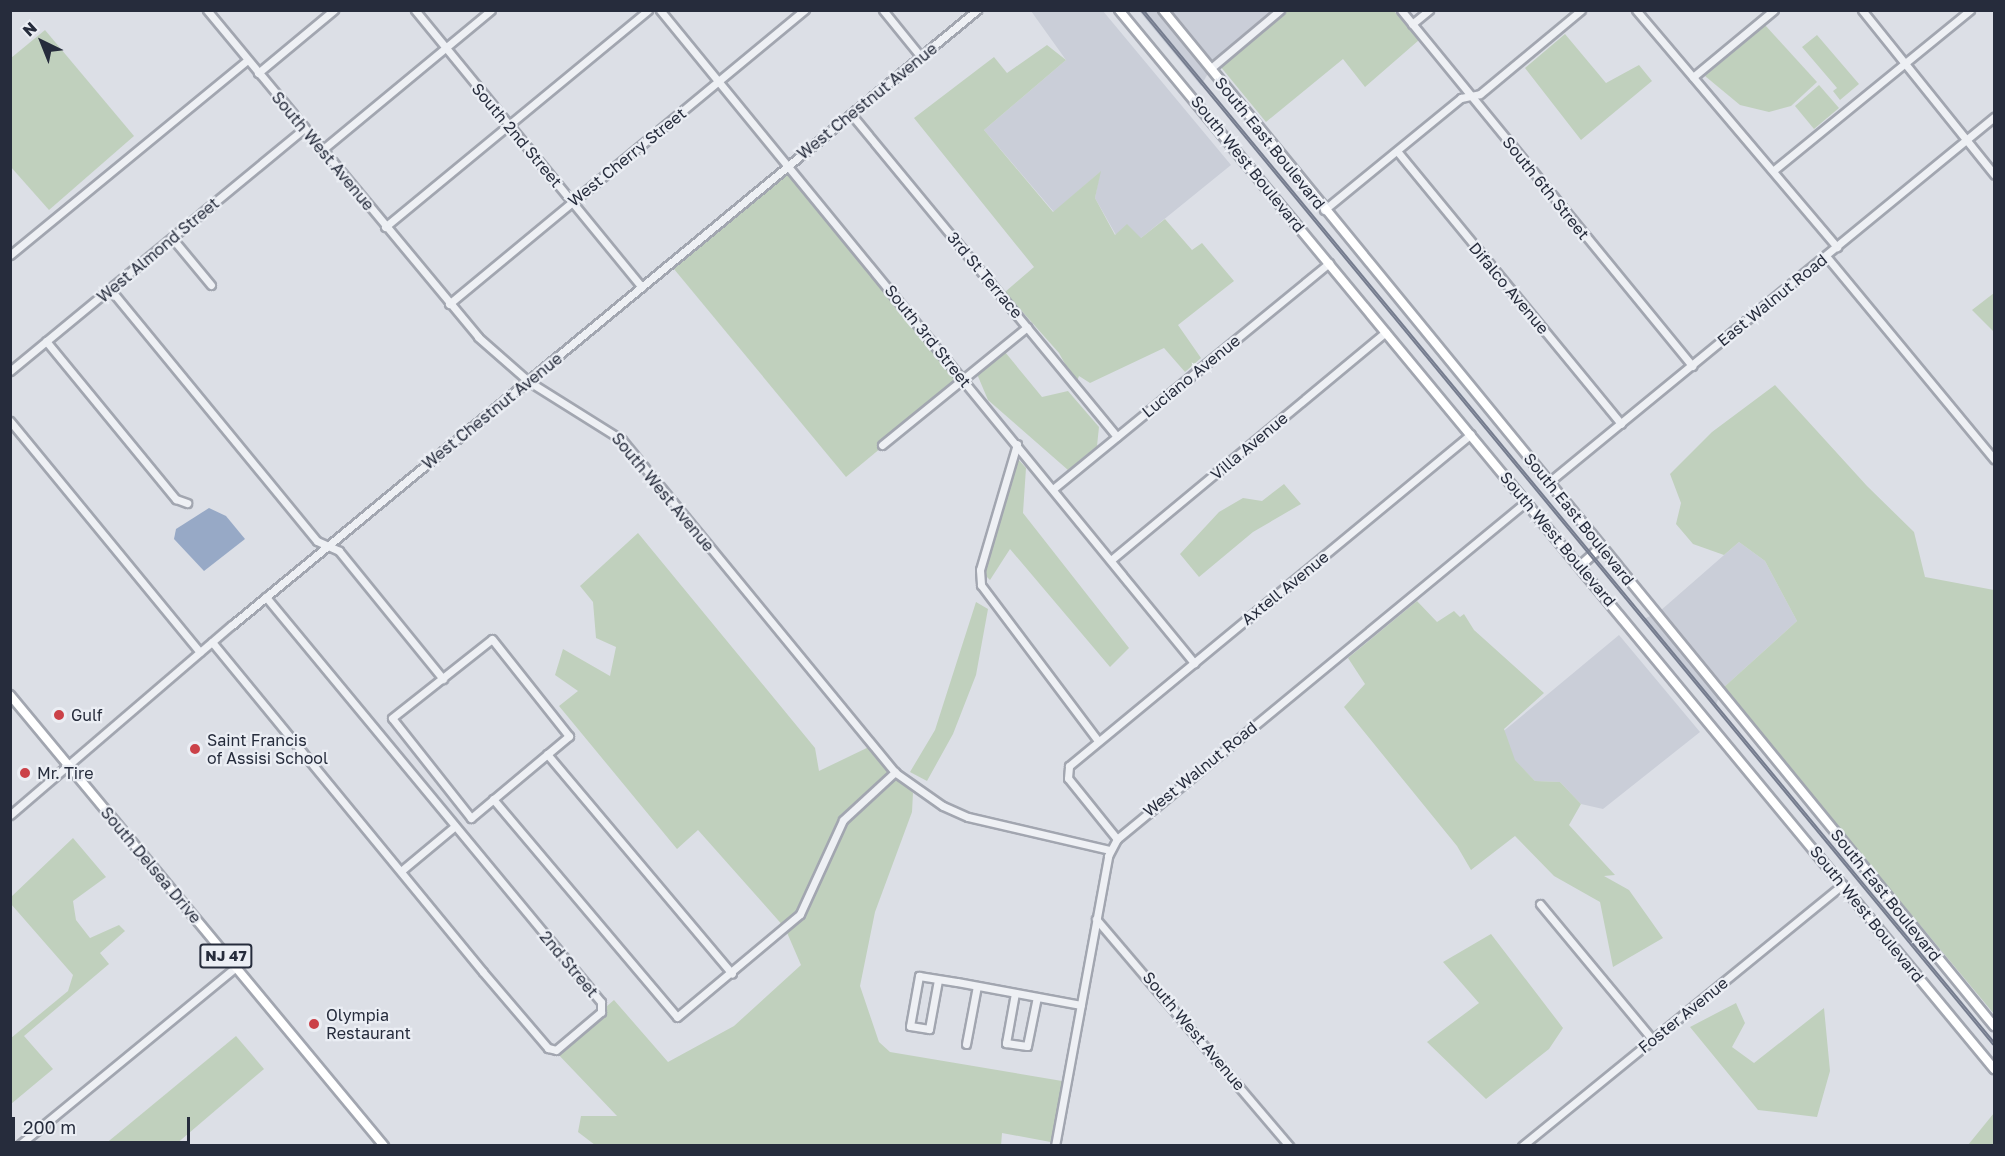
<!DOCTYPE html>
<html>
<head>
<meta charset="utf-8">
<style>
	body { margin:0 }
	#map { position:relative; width:2005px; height:1156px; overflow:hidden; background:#dcdfe6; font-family:"Golos Text",sans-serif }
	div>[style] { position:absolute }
	.built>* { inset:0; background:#caced8 }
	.green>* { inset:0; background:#c0d0bd }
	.water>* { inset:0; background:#97a9c6 }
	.roads { filter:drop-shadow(2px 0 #a2a6b0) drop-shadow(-2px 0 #a2a6b0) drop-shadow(0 2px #a2a6b0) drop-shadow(0 -2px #a2a6b0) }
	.minor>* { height:7px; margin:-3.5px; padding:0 3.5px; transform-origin:3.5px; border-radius:3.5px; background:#eef0f4 }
	.major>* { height:8px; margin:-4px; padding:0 4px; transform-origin:4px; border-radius:4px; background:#fff }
	.rail>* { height:4px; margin-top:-2px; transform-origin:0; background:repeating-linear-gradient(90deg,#ebeef4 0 4.5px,#767d8f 0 9px); box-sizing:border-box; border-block:2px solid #767d8f }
	.dots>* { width:16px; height:16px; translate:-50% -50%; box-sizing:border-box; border:3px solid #ebeef4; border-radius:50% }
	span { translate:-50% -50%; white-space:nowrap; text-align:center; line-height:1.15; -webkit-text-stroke:4.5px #ebeef4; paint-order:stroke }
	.shield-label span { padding:2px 4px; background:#ebeef4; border:2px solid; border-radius:4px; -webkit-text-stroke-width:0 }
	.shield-label { font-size:15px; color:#262c3c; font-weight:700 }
	.street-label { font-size:16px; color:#262c3c }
	.poi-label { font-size:16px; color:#262c3c }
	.left { translate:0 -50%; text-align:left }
	.frame { position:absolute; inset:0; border:12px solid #262c3c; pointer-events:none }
	.north { position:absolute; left:12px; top:12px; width:60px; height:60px; -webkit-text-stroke:4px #ebeef4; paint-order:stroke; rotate:317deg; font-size:16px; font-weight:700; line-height:24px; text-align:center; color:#262c3c }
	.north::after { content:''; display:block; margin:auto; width:21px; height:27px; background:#262c3c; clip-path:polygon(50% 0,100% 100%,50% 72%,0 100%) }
	.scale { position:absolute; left:12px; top:1117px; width:178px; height:27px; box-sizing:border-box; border:3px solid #262c3c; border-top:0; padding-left:8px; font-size:18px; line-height:21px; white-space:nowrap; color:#262c3c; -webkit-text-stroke:4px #ebeef4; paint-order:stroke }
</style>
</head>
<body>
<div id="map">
	<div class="built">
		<div style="clip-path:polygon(1031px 11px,1103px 11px,1231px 165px,1141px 238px,1116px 235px,1095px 198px,1100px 172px,1054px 212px,984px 130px,1066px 60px)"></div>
		<div style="clip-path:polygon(1139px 11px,1281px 11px,1212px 66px,1201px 86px)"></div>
		<div style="clip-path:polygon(1739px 542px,1765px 561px,1797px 621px,1723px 688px,1715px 707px,1642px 620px,1660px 611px)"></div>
		<div style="clip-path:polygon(1619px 635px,1700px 732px,1603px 809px,1581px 804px,1560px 782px,1535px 781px,1494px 739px)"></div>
	</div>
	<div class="green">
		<div style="clip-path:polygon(1286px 11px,1394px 11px,1419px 40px,1365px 87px,1343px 59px,1266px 122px,1220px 66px)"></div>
		<div style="clip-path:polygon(1765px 25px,1817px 82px,1791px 106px,1769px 112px,1740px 105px,1705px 76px)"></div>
		<div style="clip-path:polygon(45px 30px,134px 136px,49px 210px,10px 166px,11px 58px)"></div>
		<div style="clip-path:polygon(1565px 34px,1606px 83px,1639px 65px,1652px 81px,1581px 140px,1525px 68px)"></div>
		<div style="clip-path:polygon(1817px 35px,1859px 84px,1840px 100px,1833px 91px,1837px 88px,1802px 47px)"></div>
		<div style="clip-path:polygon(1047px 45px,1066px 60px,984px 130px,1053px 212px,1101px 171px,1095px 198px,1115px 235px,1127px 224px,1141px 238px,1165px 219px,1192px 250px,1202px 243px,1234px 281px,1178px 325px,1201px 358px,1185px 372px,1164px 348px,1090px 383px,1079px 376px,1076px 384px,1059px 353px,1005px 292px,1034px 267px,914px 118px,994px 57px,1007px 73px)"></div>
		<div style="clip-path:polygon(1819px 85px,1839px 108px,1814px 129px,1795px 106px)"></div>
		<div style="clip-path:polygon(788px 165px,964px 379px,846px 477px,669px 263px)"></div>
		<div style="clip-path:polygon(1994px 293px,1994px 332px,1972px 310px)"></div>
		<div style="clip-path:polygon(1005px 352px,1042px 397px,1068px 391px,1099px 427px,1097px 446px,1068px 470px,988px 400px,977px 374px)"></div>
		<div style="clip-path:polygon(1775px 385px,1867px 486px,1914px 532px,1925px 577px,1994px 590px,1994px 1014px,1723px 688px,1797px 621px,1765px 561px,1739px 542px,1724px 555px,1693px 544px,1676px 524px,1681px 503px,1670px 474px,1712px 432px)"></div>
		<div style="clip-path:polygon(1017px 458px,1026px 468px,1023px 513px,1129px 648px,1110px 667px,1010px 549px,990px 580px,984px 574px)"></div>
		<div style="clip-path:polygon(1284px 484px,1301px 504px,1253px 532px,1199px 577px,1180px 554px,1219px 512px,1243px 498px,1262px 501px)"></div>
		<div style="clip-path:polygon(638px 533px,815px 748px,819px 771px,873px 745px,913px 793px,912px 812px,875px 912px,860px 986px,879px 1042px,890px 1052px,1068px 1082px,1056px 1143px,1002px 1133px,1001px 1146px,595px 1145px,578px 1132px,581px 1116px,617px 1116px,555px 1051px,614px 1000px,668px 1062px,734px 1026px,801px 965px,785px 928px,698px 830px,677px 849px,559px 706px,578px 691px,555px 675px,563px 649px,610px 676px,616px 647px,596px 638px,593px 602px,580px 586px)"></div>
		<div style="clip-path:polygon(1417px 601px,1437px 622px,1454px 611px,1460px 617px,1464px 614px,1474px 630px,1544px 693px,1504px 729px,1515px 760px,1535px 781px,1560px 782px,1581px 804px,1569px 825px,1615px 875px,1604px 876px,1629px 890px,1663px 938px,1613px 967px,1600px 902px,1554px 876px,1515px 836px,1471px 870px,1457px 846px,1344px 707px,1365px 684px,1348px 658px)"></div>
		<div style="clip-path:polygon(976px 602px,988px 609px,976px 675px,953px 734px,927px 781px,910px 772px,935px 730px)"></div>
		<div style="clip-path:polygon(73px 838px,106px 877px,73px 901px,76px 920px,90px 938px,119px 925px,125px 931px,100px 953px,109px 964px,24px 1036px,53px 1069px,11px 1104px,11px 1038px,68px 991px,73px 975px,11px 904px,11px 897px)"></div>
		<div style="clip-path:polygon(1491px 934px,1563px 1028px,1549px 1049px,1486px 1099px,1427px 1042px,1479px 1003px,1443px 962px)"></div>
		<div style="clip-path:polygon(1736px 1003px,1745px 1023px,1732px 1047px,1754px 1063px,1824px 1008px,1830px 1071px,1817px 1117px,1758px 1110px,1690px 1027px)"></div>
		<div style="clip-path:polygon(236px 1036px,264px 1069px,175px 1145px,104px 1145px)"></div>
		<div style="clip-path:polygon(1994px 1113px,1994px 1145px,1968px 1145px)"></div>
	</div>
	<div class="water">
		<div style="clip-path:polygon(209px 508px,226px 516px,245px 539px,204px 571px,174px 539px,176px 529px)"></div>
	</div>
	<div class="roads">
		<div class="minor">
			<div style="left:207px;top:10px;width:425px;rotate:50.3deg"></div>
			<div style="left:478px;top:337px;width:67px;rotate:41.3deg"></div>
			<div style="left:528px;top:381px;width:111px;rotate:32.1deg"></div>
			<div style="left:622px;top:440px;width:431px;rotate:50.6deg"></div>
			<div style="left:896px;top:773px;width:57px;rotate:35.1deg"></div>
			<div style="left:943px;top:806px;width:27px;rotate:24deg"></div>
			<div style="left:968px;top:817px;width:146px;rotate:13.1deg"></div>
			<div style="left:415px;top:10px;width:358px;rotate:50.7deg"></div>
			<div style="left:660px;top:10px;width:844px;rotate:50.72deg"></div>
			<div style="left:883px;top:10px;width:60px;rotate:51deg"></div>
			<div style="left:1401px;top:10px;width:460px;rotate:50.7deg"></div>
			<div style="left:1636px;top:10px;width:311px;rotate:49.7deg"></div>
			<div style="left:1862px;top:10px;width:211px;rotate:51.2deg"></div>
			<div style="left:1412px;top:24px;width:22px;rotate:-39deg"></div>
			<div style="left:1211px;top:68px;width:90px;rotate:-40deg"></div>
			<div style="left:258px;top:73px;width:99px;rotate:-39.7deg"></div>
			<div style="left:1693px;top:77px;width:105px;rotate:-39.6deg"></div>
			<div style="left:851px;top:114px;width:418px;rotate:50.5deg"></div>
			<div style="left:322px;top:150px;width:219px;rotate:-39.6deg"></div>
			<div style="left:1397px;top:151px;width:353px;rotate:50.6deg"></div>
			<div style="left:1774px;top:170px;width:253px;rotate:-39.2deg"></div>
			<div style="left:1324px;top:210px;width:177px;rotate:-39.3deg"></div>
			<div style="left:1461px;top:98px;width:19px;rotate:-12deg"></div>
			<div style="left:1480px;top:94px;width:131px;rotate:-39.7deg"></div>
			<div style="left:385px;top:227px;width:341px;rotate:-39.5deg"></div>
			<div style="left:172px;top:238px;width:61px;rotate:50.3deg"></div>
			<div style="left:10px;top:255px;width:307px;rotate:-39.4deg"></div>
			<div style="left:1826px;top:256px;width:264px;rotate:50.4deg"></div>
			<div style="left:110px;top:289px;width:326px;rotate:50.6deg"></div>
			<div style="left:317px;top:541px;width:24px;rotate:24deg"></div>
			<div style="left:339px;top:551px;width:165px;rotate:50.9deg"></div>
			<div style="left:449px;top:304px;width:462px;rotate:-39.6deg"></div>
			<div style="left:46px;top:341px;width:205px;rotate:50.6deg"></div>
			<div style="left:176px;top:499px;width:12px;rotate:20deg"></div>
			<div style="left:10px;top:371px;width:381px;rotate:-39.5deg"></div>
			<div style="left:10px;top:421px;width:299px;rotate:50.6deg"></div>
			<div style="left:1017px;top:444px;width:131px;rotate:106.4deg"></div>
			<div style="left:980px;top:570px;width:15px;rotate:86deg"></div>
			<div style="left:981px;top:585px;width:195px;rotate:53.1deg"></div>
			<div style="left:882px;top:445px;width:187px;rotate:-39.1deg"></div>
			<div style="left:1549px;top:482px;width:576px;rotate:-39.36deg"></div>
			<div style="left:1053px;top:489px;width:357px;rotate:-39.3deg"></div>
			<div style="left:1111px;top:560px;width:357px;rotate:-39.7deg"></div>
			<div style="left:492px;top:639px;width:124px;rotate:51.6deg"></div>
			<div style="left:569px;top:736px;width:128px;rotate:140.1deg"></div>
			<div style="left:471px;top:818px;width:127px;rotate:-128.3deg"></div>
			<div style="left:392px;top:718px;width:127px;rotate:-38.3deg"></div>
			<div style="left:212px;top:642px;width:427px;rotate:50.6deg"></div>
			<div style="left:483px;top:972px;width:100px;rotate:49.5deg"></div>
			<div style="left:548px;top:1048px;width:8px;rotate:14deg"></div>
			<div style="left:556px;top:1050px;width:59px;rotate:-40.2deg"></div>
			<div style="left:601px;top:1012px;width:10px;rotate:-90deg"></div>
			<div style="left:601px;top:1002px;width:526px;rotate:-129.6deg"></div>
			<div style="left:547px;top:754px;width:287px;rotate:49.9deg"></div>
			<div style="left:493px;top:799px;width:285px;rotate:49.8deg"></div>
			<div style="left:677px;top:1017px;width:160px;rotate:-39.9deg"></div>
			<div style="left:800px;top:914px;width:103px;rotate:-65.4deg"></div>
			<div style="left:843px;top:820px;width:71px;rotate:-42.7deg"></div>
			<div style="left:10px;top:815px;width:292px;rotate:-40.6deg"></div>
			<div style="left:232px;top:625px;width:966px;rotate:-39.54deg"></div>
			<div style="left:1117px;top:839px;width:78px;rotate:-128.8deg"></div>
			<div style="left:1068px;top:778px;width:12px;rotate:-85deg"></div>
			<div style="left:1069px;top:766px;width:521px;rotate:-39.55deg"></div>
			<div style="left:401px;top:871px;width:70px;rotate:-39.8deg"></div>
			<div style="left:1540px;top:904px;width:177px;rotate:50.3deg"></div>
			<div style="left:1096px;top:919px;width:298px;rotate:49.6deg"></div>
			<div style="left:938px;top:980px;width:50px;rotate:100.4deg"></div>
			<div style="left:929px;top:1029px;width:19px;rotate:-171deg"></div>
			<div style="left:910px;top:1026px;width:51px;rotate:-79.8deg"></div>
			<div style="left:919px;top:976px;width:38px;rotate:9deg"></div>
			<div style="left:957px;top:982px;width:126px;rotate:10.5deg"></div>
			<div style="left:1015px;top:993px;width:51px;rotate:100.2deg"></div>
			<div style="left:1006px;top:1043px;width:21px;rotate:8deg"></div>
			<div style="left:1027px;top:1046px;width:50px;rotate:-78.5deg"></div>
			<div style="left:966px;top:1044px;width:59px;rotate:-79.3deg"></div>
			<div style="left:18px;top:1146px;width:282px;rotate:-39.4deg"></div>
			<div style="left:1055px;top:1146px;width:295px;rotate:-79.6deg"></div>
			<div style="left:1108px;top:856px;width:19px;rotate:-62deg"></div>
			<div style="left:1117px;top:839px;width:531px;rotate:-39.5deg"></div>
			<div style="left:1522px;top:1146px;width:414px;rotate:-39.2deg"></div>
		</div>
		<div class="major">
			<div style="left:1119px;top:10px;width:1374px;rotate:50.43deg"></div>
			<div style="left:1163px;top:10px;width:1313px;rotate:50.72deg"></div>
			<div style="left:1580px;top:566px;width:28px;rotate:-42deg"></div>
			<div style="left:10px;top:695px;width:586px;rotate:50.33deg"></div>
		</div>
	</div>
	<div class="rail">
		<div style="left:1142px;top:10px;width:1340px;rotate:50.51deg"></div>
	</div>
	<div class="dots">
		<div style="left:59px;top:715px;background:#cb4148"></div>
		<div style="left:195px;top:749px;background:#cb4148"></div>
		<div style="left:25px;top:773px;background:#cb4148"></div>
		<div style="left:314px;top:1024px;background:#cb4148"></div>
	</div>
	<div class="shield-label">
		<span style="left:226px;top:956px">NJ 47</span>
	</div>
	<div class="street-label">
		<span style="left:867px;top:101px;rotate:-39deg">West Chestnut Avenue</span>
		<span style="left:517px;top:135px;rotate:50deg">South 2nd Street</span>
		<span style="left:1270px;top:143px;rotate:51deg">South East Boulevard</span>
		<span style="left:323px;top:151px;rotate:50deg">South West Avenue</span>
		<span style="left:627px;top:157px;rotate:-39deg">West Cherry Street</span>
		<span style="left:1248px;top:164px;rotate:51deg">South West Boulevard</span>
		<span style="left:1546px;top:188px;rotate:51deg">South 6th Street</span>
		<span style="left:158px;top:250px;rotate:-40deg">West Almond Street</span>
		<span style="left:985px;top:275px;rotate:50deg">3rd St Terrace</span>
		<span style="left:1509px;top:288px;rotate:50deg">Difalco Avenue</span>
		<span style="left:1772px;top:300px;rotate:-39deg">East Walnut Road</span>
		<span style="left:928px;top:336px;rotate:51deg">South 3rd Street</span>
		<span style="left:1191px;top:376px;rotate:-39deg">Luciano Avenue</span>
		<span style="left:492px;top:411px;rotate:-39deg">West Chestnut Avenue</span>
		<span style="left:1249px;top:446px;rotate:-40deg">Villa Avenue</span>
		<span style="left:663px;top:492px;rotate:50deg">South West Avenue</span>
		<span style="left:1579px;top:519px;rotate:51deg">South East Boulevard</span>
		<span style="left:1558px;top:539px;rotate:50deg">South West Boulevard</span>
		<span style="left:1285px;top:588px;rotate:-39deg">Axtell Avenue</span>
		<span style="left:1200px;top:769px;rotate:-39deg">West Walnut Road</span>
		<span style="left:151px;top:865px;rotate:50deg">South Delsea Drive</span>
		<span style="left:1886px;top:895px;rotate:51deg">South East Boulevard</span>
		<span style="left:1867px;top:914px;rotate:51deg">South West Boulevard</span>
		<span style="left:569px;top:964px;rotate:50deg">2nd Street</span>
		<span style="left:1683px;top:1015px;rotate:-39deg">Foster Avenue</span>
		<span style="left:1194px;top:1031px;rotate:50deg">South West Avenue</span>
	</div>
	<div class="poi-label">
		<span class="left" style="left:71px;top:715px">Gulf</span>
		<span class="left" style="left:207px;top:749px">Saint Francis<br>of Assisi School</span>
		<span class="left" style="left:37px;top:773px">Mr. Tire</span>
		<span class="left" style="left:326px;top:1024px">Olympia<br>Restaurant</span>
	</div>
	<div class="frame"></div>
	<div class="north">N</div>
	<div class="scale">200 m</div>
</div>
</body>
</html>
